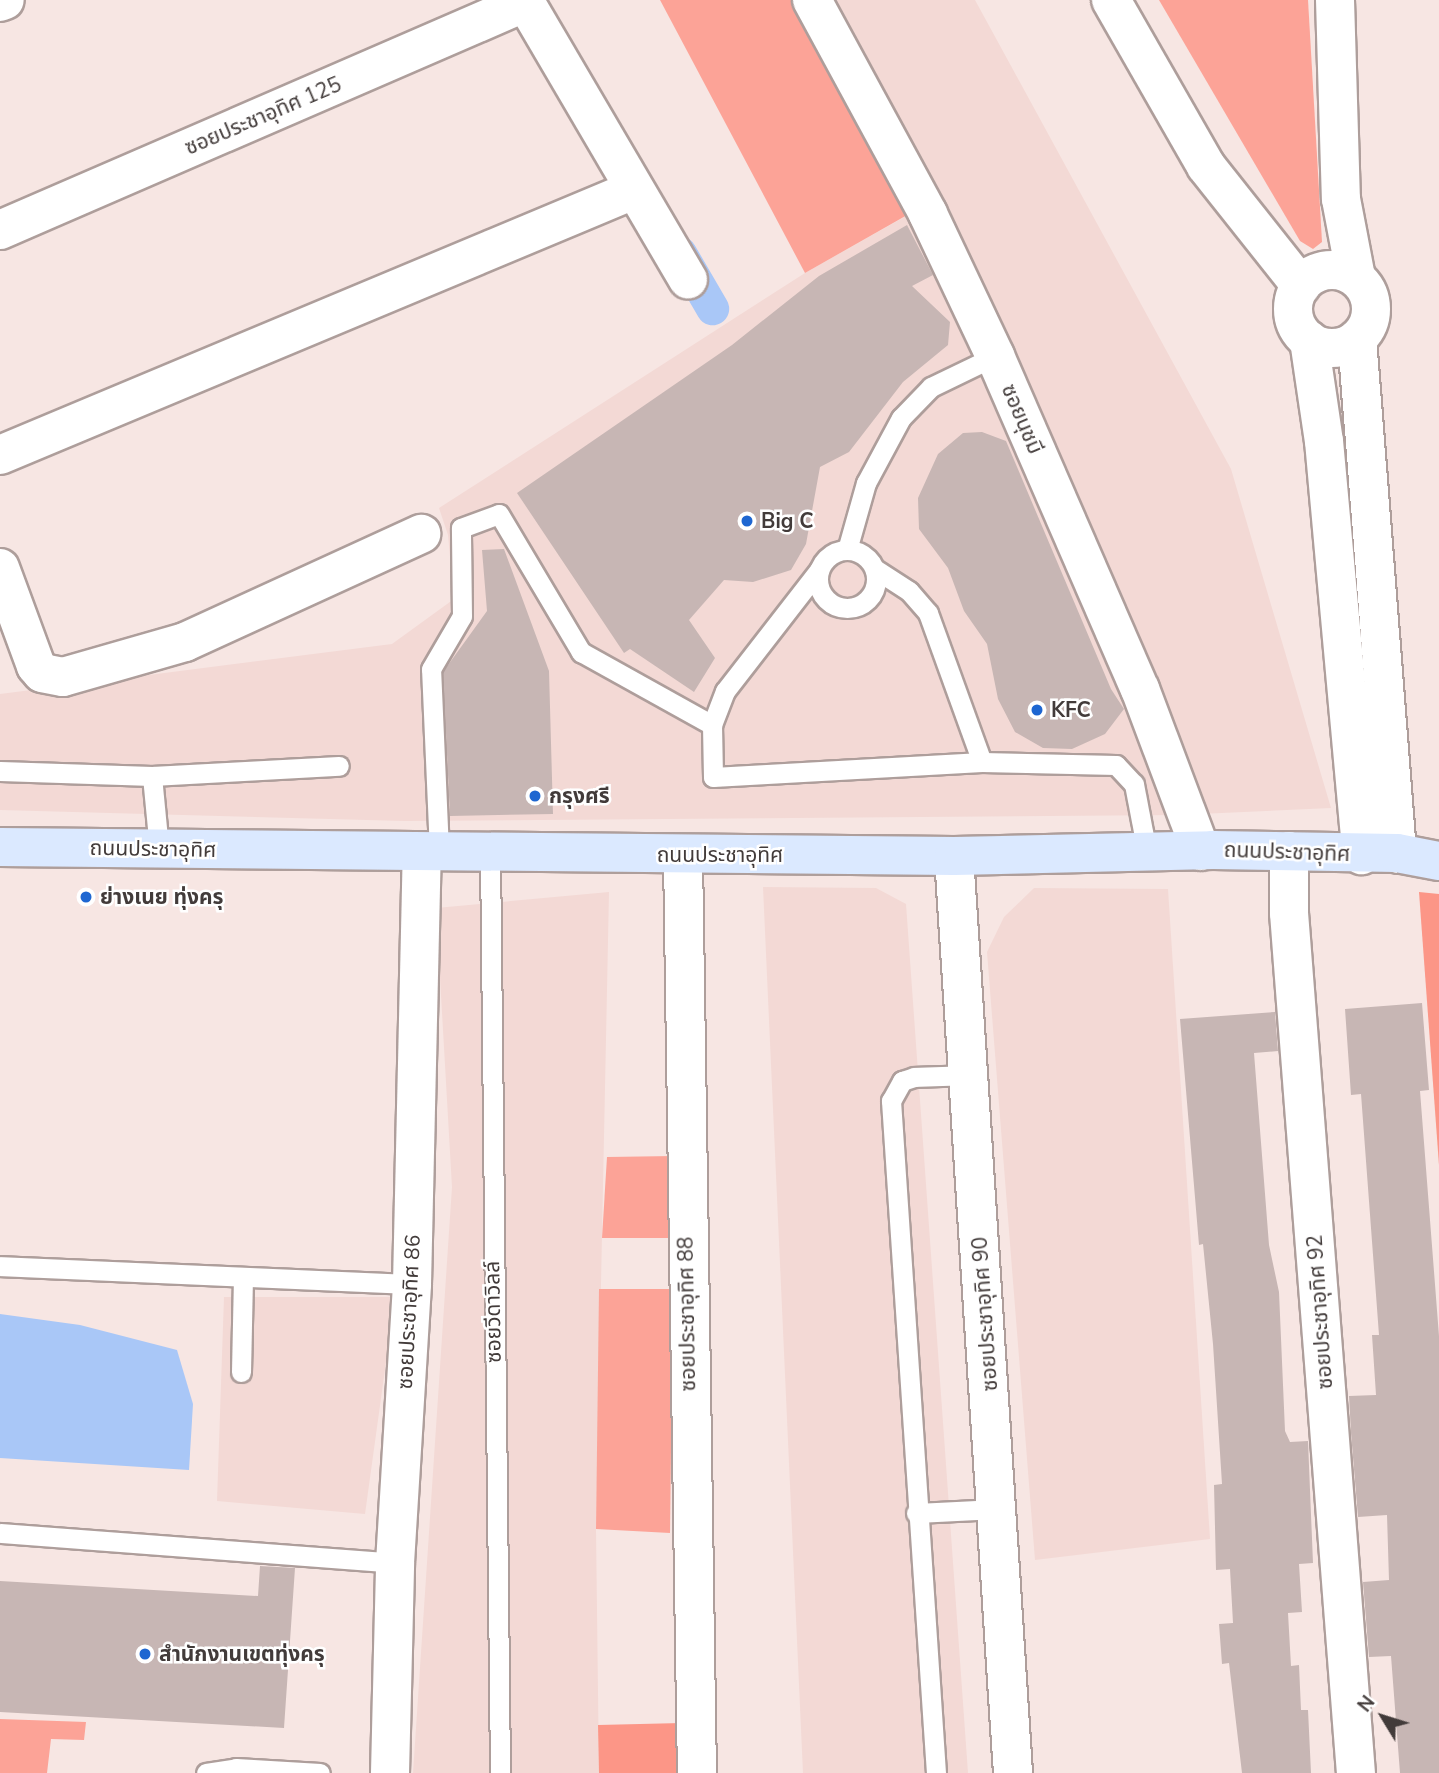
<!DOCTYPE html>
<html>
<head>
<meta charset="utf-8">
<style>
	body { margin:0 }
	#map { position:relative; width:1439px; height:1773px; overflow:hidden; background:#f7e6e3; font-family:"Nunito Sans","Noto Sans Thai",sans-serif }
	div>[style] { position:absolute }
	.built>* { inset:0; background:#f3d9d5 }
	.green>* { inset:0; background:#fca397 }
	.forest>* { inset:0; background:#fc9687 }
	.water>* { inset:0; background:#a9c7f7 }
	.canal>* { height:33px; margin:-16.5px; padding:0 16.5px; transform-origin:16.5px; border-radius:16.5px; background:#a9c7f7 }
	.building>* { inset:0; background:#c7b6b4 }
	.roads { filter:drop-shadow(2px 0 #ae9e9b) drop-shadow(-2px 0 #ae9e9b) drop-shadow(0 2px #ae9e9b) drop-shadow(0 -2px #ae9e9b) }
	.service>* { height:19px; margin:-9.5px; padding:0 9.5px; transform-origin:9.5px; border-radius:9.5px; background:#fff }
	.service>.ring { margin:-9.5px; padding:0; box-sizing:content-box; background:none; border:19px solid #fff; border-radius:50% }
	.minor>* { height:38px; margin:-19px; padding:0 19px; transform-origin:19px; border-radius:19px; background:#fff }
	.minor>.ring { margin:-19px; padding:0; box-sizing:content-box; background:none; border:38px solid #fff; border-radius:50% }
	.tertiary>* { height:38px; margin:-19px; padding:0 19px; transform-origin:19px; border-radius:19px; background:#fff }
	.secondary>* { height:38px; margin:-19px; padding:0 19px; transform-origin:19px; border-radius:19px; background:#dbe9ff }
	.dots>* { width:19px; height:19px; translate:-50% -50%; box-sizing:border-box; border:4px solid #fff; border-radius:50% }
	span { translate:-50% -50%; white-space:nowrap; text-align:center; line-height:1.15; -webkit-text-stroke:5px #fff; paint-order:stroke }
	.street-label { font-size:21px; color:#423b3a }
	.poi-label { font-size:21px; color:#423b3a; font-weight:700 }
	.left { translate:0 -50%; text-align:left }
	.north { position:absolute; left:1348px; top:1682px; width:70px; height:70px; -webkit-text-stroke:5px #fff; paint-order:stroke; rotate:308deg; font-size:19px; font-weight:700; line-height:28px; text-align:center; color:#423b3a }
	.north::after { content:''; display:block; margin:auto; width:24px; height:32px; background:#423b3a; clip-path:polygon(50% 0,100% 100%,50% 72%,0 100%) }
</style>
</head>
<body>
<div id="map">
	<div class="built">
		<div style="clip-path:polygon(798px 0,975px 0,1231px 469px,1331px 808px,1177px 815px,405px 821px,0 810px,0 694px,392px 644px,454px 599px,448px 535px,439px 508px,805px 273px,915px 211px)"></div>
		<div style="clip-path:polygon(763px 887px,876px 888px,906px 904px,968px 1773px,803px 1773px)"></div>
		<div style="clip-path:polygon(1034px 888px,1168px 889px,1210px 1539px,1035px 1560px,987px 952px,1004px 917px)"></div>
		<div style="clip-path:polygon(609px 892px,596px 1529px,599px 1773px,413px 1773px,452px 1187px,436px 908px)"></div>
		<div style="clip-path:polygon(224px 1297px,395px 1297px,365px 1514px,217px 1501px)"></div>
	</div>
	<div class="green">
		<div style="clip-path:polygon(660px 0,798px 0,916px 210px,805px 273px)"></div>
		<div style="clip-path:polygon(1159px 0,1308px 0,1322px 242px,1313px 249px,1300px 241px)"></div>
		<div style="clip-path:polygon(674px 1156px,673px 1238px,602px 1238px,607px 1157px)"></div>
		<div style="clip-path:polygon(599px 1289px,673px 1289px,670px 1533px,596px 1529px)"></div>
		<div style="clip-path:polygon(0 1719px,86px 1722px,84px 1740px,51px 1739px,47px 1773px,0 1773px)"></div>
	</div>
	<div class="forest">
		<div style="clip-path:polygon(1419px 892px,1439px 894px,1439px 1165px)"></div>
		<div style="clip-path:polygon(682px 1723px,683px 1773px,599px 1773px,598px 1725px)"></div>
	</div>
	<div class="water">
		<div style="clip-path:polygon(0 1314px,80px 1325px,177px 1350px,193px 1404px,189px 1470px,0 1458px)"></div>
	</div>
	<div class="canal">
		<div style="left:680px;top:253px;width:64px;rotate:59.8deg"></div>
	</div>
	<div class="building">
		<div style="clip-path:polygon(907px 225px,933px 275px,912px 286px,950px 322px,948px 345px,903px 382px,849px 452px,820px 467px,806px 544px,791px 570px,753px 582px,724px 580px,689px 620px,715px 658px,694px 692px,630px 649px,624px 653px,517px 493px,732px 345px,819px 276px)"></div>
		<div style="clip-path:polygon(982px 432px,1006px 441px,1111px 689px,1124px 709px,1105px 734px,1072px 749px,1043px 748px,1015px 732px,998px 699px,987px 644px,964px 611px,948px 568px,919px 529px,918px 498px,938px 454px,963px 433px)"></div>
		<div style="clip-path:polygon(504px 549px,549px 671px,553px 814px,450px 816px,443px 672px,487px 611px,482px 550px)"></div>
		<div style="clip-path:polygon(1422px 1003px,1429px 1090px,1420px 1091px,1439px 1336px,1439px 1773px,1400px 1773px,1391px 1656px,1369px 1657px,1363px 1582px,1389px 1580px,1387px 1515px,1358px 1517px,1351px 1433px,1349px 1396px,1376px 1395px,1372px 1335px,1379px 1335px,1361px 1094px,1351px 1095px,1345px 1009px)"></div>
		<div style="clip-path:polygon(1275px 1012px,1278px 1051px,1254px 1053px,1269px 1245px,1279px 1292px,1285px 1431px,1290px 1442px,1308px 1441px,1313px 1563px,1299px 1564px,1302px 1612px,1288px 1613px,1291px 1666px,1299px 1665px,1301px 1710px,1308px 1710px,1311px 1773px,1242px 1773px,1229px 1663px,1222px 1664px,1219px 1624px,1233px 1623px,1230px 1569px,1216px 1570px,1214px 1485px,1222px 1484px,1213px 1344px,1203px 1244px,1199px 1245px,1180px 1019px)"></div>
		<div style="clip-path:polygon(260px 1566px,295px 1568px,284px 1728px,0 1712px,0 1581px,258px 1596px)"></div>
	</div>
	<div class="roads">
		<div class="service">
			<div class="ring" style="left:818px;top:550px;width:39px;height:39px"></div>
			<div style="left:847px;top:550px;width:70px;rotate:-74.2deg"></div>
			<div style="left:866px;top:483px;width:74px;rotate:-61.7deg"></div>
			<div style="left:901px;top:418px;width:43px;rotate:-45.9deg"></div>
			<div style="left:931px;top:387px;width:71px;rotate:-25.8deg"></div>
			<div style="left:875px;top:569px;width:40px;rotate:32.9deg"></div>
			<div style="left:909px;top:591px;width:29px;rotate:49deg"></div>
			<div style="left:928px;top:613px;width:158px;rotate:70.1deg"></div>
			<div style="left:819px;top:570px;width:153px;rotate:127.8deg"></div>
			<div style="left:725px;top:691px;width:36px;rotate:111deg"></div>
			<div style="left:712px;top:725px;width:52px;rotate:88.9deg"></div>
			<div style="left:713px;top:777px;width:269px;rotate:-3.2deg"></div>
			<div style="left:982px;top:762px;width:134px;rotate:1.3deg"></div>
			<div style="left:1116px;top:765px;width:26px;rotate:47deg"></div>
			<div style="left:1134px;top:784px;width:69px;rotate:79.2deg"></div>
			<div style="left:0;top:771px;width:152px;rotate:1.9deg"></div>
			<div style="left:152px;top:776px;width:187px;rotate:-3.1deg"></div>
			<div style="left:152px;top:776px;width:73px;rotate:84.5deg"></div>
			<div style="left:439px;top:851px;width:182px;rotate:-92.5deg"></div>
			<div style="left:431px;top:669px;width:61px;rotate:-59.7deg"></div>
			<div style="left:462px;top:616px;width:88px;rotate:-90.7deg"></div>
			<div style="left:461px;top:528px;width:40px;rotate:-20.2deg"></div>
			<div style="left:499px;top:514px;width:161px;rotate:59.3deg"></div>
			<div style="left:581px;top:652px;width:150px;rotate:29.1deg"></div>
			<div style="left:490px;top:851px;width:922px;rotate:89.38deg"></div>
			<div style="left:0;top:1266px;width:412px;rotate:2.5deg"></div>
			<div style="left:241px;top:1372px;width:95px;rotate:-88.8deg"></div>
			<div style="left:916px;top:1513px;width:81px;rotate:-2.8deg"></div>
			<div style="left:0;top:1533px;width:396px;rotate:4.3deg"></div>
			<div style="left:206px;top:1773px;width:30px;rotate:-9deg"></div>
			<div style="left:236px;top:1768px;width:84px;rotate:3.4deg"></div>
			<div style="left:936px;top:1773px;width:674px;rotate:-93.83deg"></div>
			<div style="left:891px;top:1101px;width:23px;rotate:-61deg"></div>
			<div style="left:902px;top:1081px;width:13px;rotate:-18deg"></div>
			<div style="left:914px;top:1077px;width:56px;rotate:-2deg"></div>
		</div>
		<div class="minor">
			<div style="left:524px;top:0;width:324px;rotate:59.6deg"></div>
			<div style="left:812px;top:0;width:243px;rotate:61.5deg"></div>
			<div style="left:928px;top:214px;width:157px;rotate:64.7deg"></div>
			<div style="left:995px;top:356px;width:363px;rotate:66.5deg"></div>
			<div style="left:1140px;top:689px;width:173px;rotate:69.4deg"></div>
			<div style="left:1111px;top:0;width:191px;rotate:60.2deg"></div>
			<div style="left:1206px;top:166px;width:153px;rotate:51.6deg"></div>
			<div style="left:1335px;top:0;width:199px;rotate:88.3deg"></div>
			<div style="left:1341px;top:199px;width:80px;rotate:79.2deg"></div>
			<div style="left:0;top:2px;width:5px;rotate:-22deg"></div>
			<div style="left:0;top:230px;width:573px;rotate:-23.43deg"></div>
			<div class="ring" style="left:1293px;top:270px;width:40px;height:40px"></div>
			<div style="left:1357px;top:339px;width:516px;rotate:85.55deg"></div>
			<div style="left:1309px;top:340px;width:102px;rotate:81.6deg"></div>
			<div style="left:1324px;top:441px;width:416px;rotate:84.8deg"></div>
			<div style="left:0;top:455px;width:684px;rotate:-22.7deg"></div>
			<div style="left:0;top:568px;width:104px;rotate:69.8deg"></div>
			<div style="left:36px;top:666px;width:9px;rotate:49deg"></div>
			<div style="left:42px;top:673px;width:21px;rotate:11deg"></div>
			<div style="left:63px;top:677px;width:127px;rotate:-16deg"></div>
			<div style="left:185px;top:642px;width:260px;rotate:-24.6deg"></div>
			<div style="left:1289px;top:851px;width:62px;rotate:90deg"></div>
			<div style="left:1289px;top:913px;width:863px;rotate:85.55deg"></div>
			<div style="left:683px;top:855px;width:918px;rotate:89.13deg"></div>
			<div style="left:390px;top:1773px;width:210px;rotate:-88.6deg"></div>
			<div style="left:395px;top:1563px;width:280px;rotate:-86.5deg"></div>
			<div style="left:412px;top:1284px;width:432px;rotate:-88.7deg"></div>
		</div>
		<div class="tertiary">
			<div style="left:954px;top:856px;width:919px;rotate:86.32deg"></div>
		</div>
		<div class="secondary">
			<div style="left:0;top:847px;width:954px;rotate:0.54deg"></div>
			<div style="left:954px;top:856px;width:259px;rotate:-1.3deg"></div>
			<div style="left:1213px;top:850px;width:184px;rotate:0.9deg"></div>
			<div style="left:1397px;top:853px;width:43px;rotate:10.8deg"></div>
		</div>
	</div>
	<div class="dots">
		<div style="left:747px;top:521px;background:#1e66d1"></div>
		<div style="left:1037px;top:710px;background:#1e66d1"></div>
		<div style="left:535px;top:796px;background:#1e66d1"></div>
		<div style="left:86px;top:897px;background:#1e66d1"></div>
		<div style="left:145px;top:1654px;background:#1e66d1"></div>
	</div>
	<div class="street-label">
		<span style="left:263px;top:116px;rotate:-23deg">ซอยประชาอุทิศ 125</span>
		<span style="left:1022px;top:419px;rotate:67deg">ซอยนุชมี</span>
		<span style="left:153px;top:849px;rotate:1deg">ถนนประชาอุทิศ</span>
		<span style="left:1287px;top:852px;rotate:2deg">ถนนประชาอุทิศ</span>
		<span style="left:720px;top:855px">ถนนประชาอุทิศ</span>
		<span style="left:409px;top:1312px;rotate:-87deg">ซอยประชาอุทิศ 86</span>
		<span style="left:493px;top:1312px;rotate:-91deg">ซอยวีดาวิลล์</span>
		<span style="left:1320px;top:1312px;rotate:-94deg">ซอยประชาอุทิศ 92</span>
		<span style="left:687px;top:1314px;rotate:-91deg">ซอยประชาอุทิศ 88</span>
		<span style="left:985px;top:1314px;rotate:-94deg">ซอยประชาอุทิศ 90</span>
	</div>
	<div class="poi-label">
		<span class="left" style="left:761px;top:521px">Big C</span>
		<span class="left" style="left:1051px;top:710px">KFC</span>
		<span class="left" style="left:549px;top:796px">กรุงศรี</span>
		<span class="left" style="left:100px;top:897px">ย่างเนย ทุ่งครุ</span>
		<span class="left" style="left:159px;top:1654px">สำนักงานเขตทุ่งครุ</span>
	</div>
	<div class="north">N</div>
</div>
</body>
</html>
